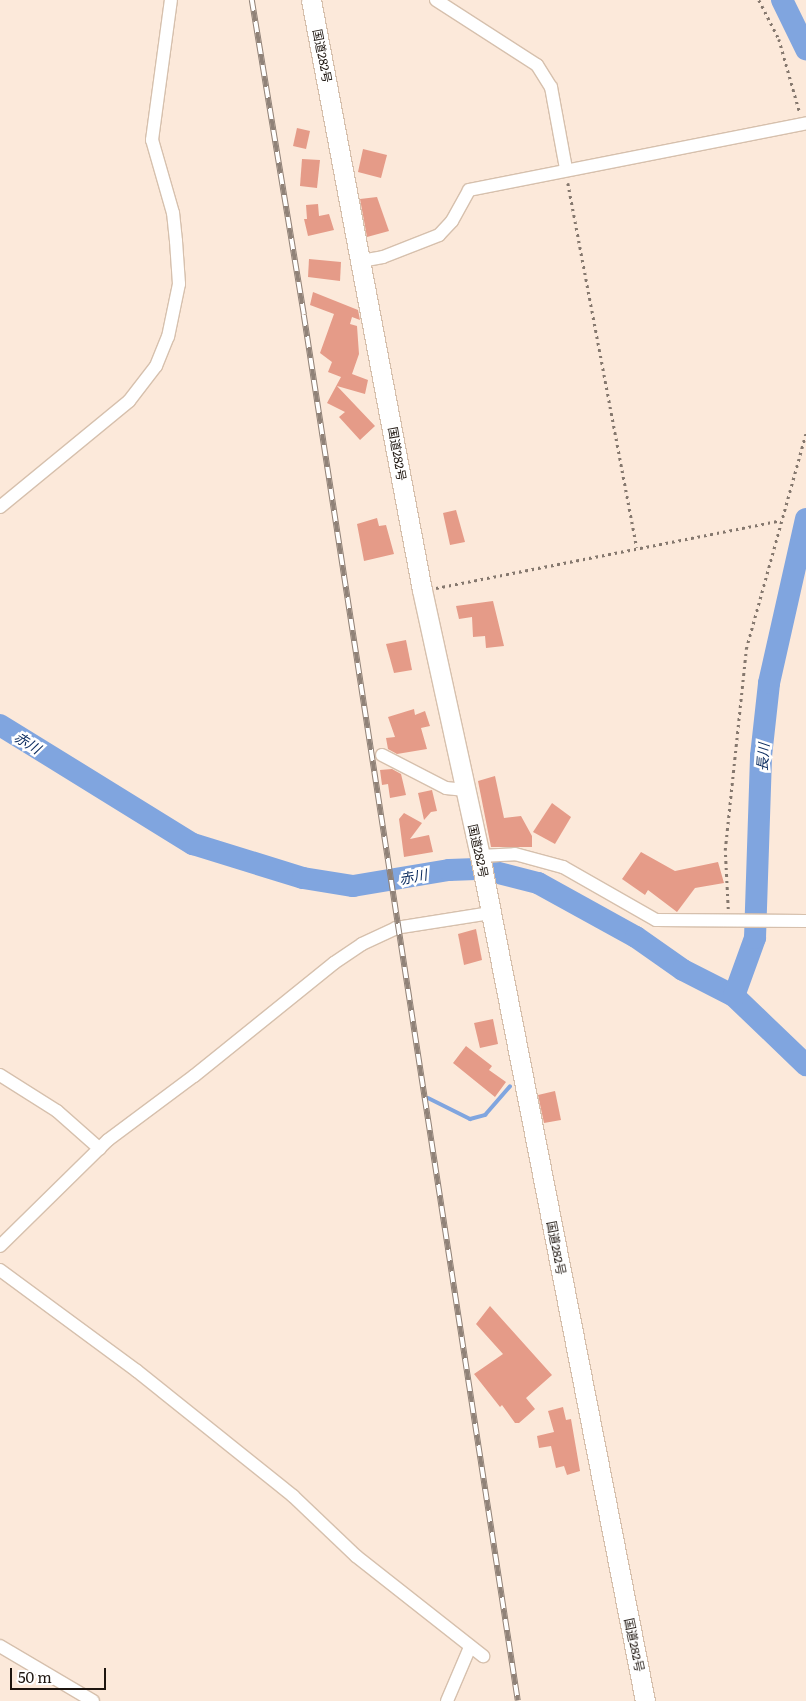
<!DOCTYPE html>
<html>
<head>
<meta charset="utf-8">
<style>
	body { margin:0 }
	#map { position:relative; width:806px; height:1701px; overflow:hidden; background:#fce9da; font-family:Literata,"Noto Sans JP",serif }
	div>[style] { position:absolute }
	.stream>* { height:4px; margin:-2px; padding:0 2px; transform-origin:2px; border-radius:2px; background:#80a5df }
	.river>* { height:22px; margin:-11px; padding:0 11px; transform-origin:11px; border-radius:11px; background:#80a5df }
	.building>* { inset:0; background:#e59b88 }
	.path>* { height:2.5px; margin-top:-1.25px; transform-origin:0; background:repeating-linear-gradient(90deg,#85786e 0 2.5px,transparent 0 6.5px) }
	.roads { filter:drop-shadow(1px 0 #d6c0ad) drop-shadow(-1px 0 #d6c0ad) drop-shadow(0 1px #d6c0ad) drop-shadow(0 -1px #d6c0ad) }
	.minor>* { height:12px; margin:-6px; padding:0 6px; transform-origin:6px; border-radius:6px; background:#fff }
	.highway>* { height:19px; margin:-9.5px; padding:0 9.5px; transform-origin:9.5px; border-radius:9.5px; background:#fff }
	.rail>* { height:5.5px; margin-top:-2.75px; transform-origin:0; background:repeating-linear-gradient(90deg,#fff 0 11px,#908278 0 22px); box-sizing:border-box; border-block:1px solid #908278 }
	span { translate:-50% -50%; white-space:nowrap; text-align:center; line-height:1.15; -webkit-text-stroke:5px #fff; paint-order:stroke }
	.street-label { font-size:12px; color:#1e1610 }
	.water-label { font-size:14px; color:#07285c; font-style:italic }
	.scale { position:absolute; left:10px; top:1668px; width:96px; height:22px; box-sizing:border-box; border:2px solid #1e1610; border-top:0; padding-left:6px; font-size:15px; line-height:18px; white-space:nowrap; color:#1e1610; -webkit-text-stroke:4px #fff; paint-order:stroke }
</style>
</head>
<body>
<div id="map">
	<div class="stream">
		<div style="left:428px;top:1098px;width:47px;rotate:26.6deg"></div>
		<div style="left:470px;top:1119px;width:16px;rotate:-15deg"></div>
		<div style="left:485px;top:1115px;width:38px;rotate:-49deg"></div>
	</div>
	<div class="river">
		<div style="left:782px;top:0;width:55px;rotate:63.9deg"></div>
		<div style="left:0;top:725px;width:227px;rotate:31.7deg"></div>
		<div style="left:193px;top:844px;width:115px;rotate:17.2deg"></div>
		<div style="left:303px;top:878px;width:51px;rotate:9.1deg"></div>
		<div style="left:353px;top:886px;width:97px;rotate:-9.5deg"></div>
		<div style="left:449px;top:870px;width:34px;rotate:-2deg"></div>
		<div style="left:483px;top:869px;width:57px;rotate:14.3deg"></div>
		<div style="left:538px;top:883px;width:112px;rotate:28.9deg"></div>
		<div style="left:636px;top:937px;width:57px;rotate:35.1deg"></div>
		<div style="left:683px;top:970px;width:57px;rotate:27deg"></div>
		<div style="left:734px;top:996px;width:100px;rotate:43.8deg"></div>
		<div style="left:734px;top:996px;width:62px;rotate:-70.1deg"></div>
		<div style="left:755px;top:938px;width:182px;rotate:-88.1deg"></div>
		<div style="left:761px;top:756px;width:73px;rotate:-83.7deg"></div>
		<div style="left:769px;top:683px;width:168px;rotate:-77.3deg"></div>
	</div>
	<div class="building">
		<div style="clip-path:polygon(297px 128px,310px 131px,306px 149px,293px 146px)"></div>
		<div style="clip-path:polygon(363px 149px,387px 155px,381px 178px,358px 172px)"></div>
		<div style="clip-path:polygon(302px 159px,320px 160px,317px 188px,300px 186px)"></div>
		<div style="clip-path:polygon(377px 197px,389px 231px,367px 237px,360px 199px)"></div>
		<div style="clip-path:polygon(318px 204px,319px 216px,329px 214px,334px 230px,308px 236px,304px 219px,307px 219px,306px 205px)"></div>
		<div style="clip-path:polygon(309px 259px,341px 262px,340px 281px,308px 277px)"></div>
		<div style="clip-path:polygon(313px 292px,358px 310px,360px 320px,352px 317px,350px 324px,357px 326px,359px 354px,352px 374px,368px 380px,365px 394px,337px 386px,375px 426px,360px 440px,339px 417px,345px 412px,327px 403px,341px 377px,328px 372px,332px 362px,320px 353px,334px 314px,310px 305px)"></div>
		<div style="clip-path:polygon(456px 510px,465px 542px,450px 545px,443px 513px)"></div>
		<div style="clip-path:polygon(377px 518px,379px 526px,386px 525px,394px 554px,364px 561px,357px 524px)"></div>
		<div style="clip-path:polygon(493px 601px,504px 646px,486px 648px,485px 636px,473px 637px,472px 617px,459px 619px,456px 606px)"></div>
		<div style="clip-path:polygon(406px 640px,412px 670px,394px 673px,386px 644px)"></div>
		<div style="clip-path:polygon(414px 709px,415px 715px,425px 711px,430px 726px,421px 728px,427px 749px,397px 754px,388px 749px,386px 738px,395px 737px,388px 717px)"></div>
		<div style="clip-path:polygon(392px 769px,401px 774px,406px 795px,390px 798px,388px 784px,382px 785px,380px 770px)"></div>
		<div style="clip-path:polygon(495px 776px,504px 818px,521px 816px,532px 836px,532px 847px,491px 847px,478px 781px)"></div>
		<div style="clip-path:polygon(432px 790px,437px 811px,431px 812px,424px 820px,418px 793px)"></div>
		<div style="clip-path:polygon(552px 803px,571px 817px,555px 844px,533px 832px)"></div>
		<div style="clip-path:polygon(404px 813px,422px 823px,410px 839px,429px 835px,433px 852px,404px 857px,399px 819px)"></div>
		<div style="clip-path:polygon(641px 852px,675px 871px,718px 862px,724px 883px,695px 888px,677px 912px,648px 890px,645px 895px,622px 879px)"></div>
		<div style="clip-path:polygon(476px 929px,482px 960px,464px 965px,458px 934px)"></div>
		<div style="clip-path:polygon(493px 1019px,498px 1044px,480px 1048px,474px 1023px)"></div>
		<div style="clip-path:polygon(466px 1046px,492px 1066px,489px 1070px,506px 1082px,495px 1097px,453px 1063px)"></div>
		<div style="clip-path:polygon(555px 1091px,561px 1120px,544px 1123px,538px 1095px)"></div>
		<div style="clip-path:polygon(490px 1306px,552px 1375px,526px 1398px,535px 1409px,519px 1423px,515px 1423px,502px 1405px,500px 1407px,474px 1374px,503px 1354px,476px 1324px)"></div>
		<div style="clip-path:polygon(563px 1407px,566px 1420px,571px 1419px,580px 1471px,567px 1475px,564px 1466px,556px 1468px,551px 1446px,539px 1448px,537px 1436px,554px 1432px,548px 1411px)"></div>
	</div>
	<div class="path">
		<div style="left:759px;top:0;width:44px;rotate:62.9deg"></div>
		<div style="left:779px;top:39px;width:77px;rotate:74.2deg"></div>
		<div style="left:568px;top:183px;width:371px;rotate:79.3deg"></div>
		<div style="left:436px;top:588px;width:349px;rotate:-11.1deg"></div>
		<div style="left:728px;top:909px;width:59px;rotate:-92.9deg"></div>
		<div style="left:725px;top:850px;width:202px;rotate:-84deg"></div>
		<div style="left:746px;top:649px;width:224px;rotate:-74.5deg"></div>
	</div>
	<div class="roads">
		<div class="minor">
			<div style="left:436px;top:0;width:120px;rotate:32.8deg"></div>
			<div style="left:537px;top:65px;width:26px;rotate:58deg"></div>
			<div style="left:551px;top:87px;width:83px;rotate:79.6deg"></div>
			<div style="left:361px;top:261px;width:22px;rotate:-10deg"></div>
			<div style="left:383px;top:257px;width:60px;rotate:-21.4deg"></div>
			<div style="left:439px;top:235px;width:19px;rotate:-47deg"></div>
			<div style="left:452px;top:221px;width:35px;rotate:-61deg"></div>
			<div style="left:469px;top:190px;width:344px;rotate:-11.2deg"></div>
			<div style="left:0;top:507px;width:167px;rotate:-39.4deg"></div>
			<div style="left:129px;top:401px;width:44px;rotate:-52.4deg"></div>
			<div style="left:156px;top:366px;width:31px;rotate:-68deg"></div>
			<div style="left:168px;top:337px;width:54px;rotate:-78.3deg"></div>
			<div style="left:179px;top:284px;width:43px;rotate:-94deg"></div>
			<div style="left:176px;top:241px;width:28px;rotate:-96deg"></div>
			<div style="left:173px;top:213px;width:76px;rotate:-106deg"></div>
			<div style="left:152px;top:140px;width:141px;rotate:-82.3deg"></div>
			<div style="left:382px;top:755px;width:72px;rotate:27.3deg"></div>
			<div style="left:446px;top:788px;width:19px;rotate:6deg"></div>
			<div style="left:480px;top:856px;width:35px;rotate:-3deg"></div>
			<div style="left:515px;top:854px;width:50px;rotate:15.2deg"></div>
			<div style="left:563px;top:867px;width:107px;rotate:29.7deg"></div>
			<div style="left:656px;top:920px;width:150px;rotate:0.4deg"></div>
			<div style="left:0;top:1075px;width:67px;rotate:32.3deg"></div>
			<div style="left:57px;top:1111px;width:57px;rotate:41.5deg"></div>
			<div style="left:0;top:1246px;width:151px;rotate:-44.5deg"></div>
			<div style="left:108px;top:1140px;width:107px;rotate:-36.7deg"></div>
			<div style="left:194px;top:1076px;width:180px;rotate:-38.9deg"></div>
			<div style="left:334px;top:963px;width:34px;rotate:-34deg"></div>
			<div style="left:362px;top:944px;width:38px;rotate:-25deg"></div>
			<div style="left:396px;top:928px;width:96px;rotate:-9deg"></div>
			<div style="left:0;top:1270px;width:170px;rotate:36.4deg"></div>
			<div style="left:137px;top:1371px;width:200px;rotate:38.7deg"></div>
			<div style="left:293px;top:1496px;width:87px;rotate:43.6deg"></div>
			<div style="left:356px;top:1556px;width:162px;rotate:38.2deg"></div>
			<div style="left:0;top:1646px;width:108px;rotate:30.6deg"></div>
			<div style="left:447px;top:1701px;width:59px;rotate:-66.9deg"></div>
		</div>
		<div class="highway">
			<div style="left:311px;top:0;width:600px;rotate:79.35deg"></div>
			<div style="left:422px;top:590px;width:272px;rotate:77.7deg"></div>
			<div style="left:480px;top:856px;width:861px;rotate:78.95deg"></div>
		</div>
	</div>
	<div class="rail">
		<div style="left:252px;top:0;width:319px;rotate:80.6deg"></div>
		<div style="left:304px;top:315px;width:1402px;rotate:81.22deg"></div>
	</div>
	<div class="street-label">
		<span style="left:322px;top:56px;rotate:79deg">国道282号</span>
		<span style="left:397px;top:454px;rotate:80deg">国道282号</span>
		<span style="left:478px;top:851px;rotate:78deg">国道282号</span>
		<span style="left:556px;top:1248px;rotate:79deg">国道282号</span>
		<span style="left:634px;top:1645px;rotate:78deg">国道282号</span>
	</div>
	<div class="water-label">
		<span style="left:28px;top:742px;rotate:32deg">赤川</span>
		<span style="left:762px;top:757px;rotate:-86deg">長川</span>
		<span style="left:413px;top:876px;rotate:-10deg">赤川</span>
	</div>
	<div class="scale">50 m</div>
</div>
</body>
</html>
